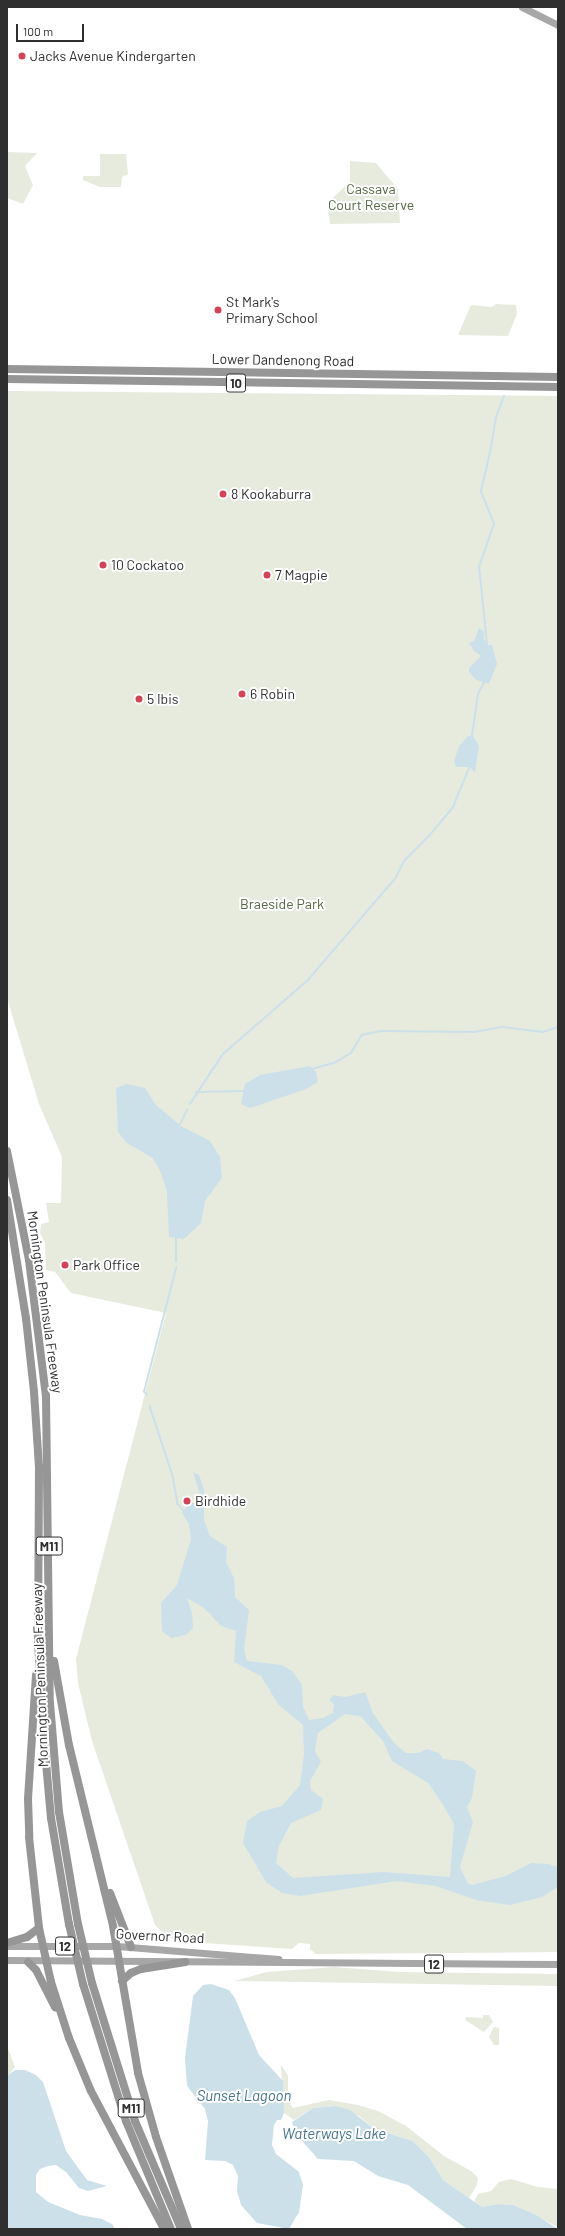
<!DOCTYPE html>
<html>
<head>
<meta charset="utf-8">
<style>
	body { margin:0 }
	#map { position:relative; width:565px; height:2236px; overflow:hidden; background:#fff; font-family:Barlow,sans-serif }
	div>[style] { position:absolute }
	.green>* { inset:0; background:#e6ebde }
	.water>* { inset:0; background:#cce0e9 }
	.stream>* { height:1.5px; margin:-0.75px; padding:0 0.75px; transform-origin:0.75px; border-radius:0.75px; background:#cce0e9 }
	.primary>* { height:7px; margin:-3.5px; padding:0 3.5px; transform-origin:3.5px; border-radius:3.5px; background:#a7a7a7 }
	.highway>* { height:8px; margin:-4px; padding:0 4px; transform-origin:4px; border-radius:4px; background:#969696 }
	.highway-bridge>* { height:8px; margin:-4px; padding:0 4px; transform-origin:4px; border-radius:4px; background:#969696 }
	.dots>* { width:11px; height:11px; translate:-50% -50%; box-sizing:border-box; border:2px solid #fff; border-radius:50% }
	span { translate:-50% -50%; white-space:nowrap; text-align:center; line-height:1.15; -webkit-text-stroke:4px #fff; paint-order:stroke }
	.shield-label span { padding:1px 3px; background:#fff; border:1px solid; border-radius:3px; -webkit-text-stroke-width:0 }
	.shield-label { font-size:13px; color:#2f2f2f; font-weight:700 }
	.poi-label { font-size:14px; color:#2f2f2f }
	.left { translate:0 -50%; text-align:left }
	.park-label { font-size:14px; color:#556740 }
	.street-label { font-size:14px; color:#2f2f2f }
	.water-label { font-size:15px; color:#44738a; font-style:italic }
	.frame { position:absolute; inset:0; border:8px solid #2f2f2f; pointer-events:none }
	.scale { position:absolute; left:16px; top:24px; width:68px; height:18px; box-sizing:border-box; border:2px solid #2f2f2f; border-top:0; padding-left:5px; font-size:12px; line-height:14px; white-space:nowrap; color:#2f2f2f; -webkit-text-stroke:3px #fff; paint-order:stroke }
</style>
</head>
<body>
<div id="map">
	<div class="green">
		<div style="clip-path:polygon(7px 152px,37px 153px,25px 166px,33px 185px,23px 204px,7px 198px)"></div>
		<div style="clip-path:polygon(100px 154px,126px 154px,128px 174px,122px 177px,121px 187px,100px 187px,83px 180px,83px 176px,100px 176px)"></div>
		<div style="clip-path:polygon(350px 161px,376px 163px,398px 189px,400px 223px,330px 224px,327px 203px,350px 182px)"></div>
		<div style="clip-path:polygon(496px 304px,516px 305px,517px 314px,508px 336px,458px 335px,471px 305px,492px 307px)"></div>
		<div style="clip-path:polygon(7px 391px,558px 396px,558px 1952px,316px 1954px,310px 1949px,310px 1944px,299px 1943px,292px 1949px,189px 1942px,167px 1937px,155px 1925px,92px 1741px,78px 1683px,76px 1659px,166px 1313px,71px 1293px,55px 1272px,46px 1270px,45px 1243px,40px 1233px,41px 1224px,49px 1222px,46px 1203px,61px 1203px,62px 1157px,39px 1104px,7px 998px)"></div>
		<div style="clip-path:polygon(334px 1967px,400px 1972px,558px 1974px,558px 1986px,234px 1981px,267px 1972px)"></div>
		<div style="clip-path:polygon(483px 2015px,489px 2015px,493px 2022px,484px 2032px,465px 2020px,466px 2017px,483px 2018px)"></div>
		<div style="clip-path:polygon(494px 2027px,499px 2028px,499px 2045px,494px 2045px,489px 2037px)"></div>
		<div style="clip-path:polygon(7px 2046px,15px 2067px,7px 2077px)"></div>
		<div style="clip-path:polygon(281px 2065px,288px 2076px,288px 2101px,293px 2108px,329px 2100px,358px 2105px,378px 2111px,406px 2126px,444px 2156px,471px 2171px,478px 2178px,477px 2185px,469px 2198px,443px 2180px,429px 2157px,413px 2141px,374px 2129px,359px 2116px,335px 2106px,313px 2108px,294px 2120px,284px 2113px)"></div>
		<div style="clip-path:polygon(511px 2179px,538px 2187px,558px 2189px,558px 2227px,513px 2205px,498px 2204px,482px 2207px,474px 2201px,478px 2194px,491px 2191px,499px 2182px)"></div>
	</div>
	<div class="water">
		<div style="clip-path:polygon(479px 628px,484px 632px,484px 639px,488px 645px,492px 645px,497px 664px,489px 684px,476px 680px,469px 672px,469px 668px,481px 656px,474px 651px,469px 643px,474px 641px)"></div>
		<div style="clip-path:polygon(468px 736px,473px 736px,479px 746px,475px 773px,470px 767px,456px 767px,454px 761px,459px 746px)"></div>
		<div style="clip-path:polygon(310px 1066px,316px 1072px,318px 1082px,306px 1089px,250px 1108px,241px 1104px,245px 1084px,260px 1075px)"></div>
		<div style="clip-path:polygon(127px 1084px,145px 1088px,156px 1105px,181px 1126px,210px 1141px,220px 1157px,222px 1178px,205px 1201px,201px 1223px,184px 1239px,169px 1237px,167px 1192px,161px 1173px,153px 1158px,127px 1143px,118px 1132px,116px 1088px)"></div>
		<div style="clip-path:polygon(evenodd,193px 1472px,199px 1475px,204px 1489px,204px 1520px,210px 1536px,227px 1547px,226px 1562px,234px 1578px,235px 1597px,249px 1610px,244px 1649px,247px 1661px,282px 1665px,292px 1671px,302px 1685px,303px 1706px,309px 1720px,323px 1718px,333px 1713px,334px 1704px,329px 1700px,333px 1695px,345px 1697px,365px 1692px,373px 1713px,394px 1743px,406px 1753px,418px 1753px,427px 1749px,439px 1753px,443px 1759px,463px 1761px,476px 1771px,472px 1798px,467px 1807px,473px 1822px,460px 1867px,468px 1884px,472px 1885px,506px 1876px,531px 1863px,548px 1864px,558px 1867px,558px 1887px,542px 1897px,510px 1905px,476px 1900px,436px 1886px,397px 1881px,300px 1896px,282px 1893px,266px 1882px,243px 1843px,247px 1821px,260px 1812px,282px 1806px,300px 1785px,304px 1754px,303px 1725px,278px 1704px,261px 1676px,234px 1662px,236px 1631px,221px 1626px,204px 1608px,187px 1598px,192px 1613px,193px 1628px,186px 1635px,171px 1638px,162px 1631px,161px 1603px,177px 1585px,191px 1539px,189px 1524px,182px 1513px,188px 1504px,197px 1502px,200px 1495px,193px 1472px,345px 1714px,360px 1716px,383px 1741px,392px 1761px,428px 1783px,442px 1803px,454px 1824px,450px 1877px,384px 1872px,293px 1878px,276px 1863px,279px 1846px,291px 1823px,321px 1810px,323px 1799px,311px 1790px,310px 1781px,321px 1762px,315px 1751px,318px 1733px,345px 1714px)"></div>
		<div style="clip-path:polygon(211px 1984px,229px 1990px,235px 1998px,259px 2055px,283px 2081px,284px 2113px,281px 2120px,277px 2120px,274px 2125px,272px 2145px,276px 2154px,299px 2172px,303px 2185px,299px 2212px,289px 2229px,257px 2223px,241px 2205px,237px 2191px,238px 2176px,233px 2165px,225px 2161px,205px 2160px,208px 2121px,205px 2109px,187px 2086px,185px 2058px,193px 1996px,203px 1985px)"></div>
		<div style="clip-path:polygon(15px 2070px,25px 2070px,36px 2075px,43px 2082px,66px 2151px,87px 2180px,107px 2186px,88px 2191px,79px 2188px,66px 2172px,56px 2165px,48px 2166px,40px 2169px,36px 2175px,36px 2192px,48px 2202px,80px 2215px,102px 2219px,112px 2224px,115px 2229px,7px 2229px,7px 2076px)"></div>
		<div style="clip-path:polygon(335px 2106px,350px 2110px,374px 2129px,413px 2141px,429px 2157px,443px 2180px,482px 2207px,498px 2204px,513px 2205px,536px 2215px,558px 2229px,467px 2229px,408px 2185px,378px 2176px,354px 2161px,318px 2159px,296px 2134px,292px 2122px,313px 2108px)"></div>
	</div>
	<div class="stream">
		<div style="left:487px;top:644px;width:77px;rotate:-95.9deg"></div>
		<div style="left:479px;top:567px;width:46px;rotate:-70.8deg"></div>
		<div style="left:494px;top:524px;width:35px;rotate:-112deg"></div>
		<div style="left:481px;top:491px;width:44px;rotate:-76.9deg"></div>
		<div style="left:491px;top:448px;width:31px;rotate:-81deg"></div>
		<div style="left:496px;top:417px;width:22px;rotate:-69deg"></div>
		<div style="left:472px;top:736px;width:42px;rotate:-81.9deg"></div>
		<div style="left:478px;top:694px;width:13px;rotate:-63deg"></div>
		<div style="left:312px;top:1069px;width:25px;rotate:-16deg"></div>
		<div style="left:336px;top:1062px;width:17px;rotate:-31deg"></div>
		<div style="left:351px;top:1053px;width:21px;rotate:-59deg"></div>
		<div style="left:362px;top:1035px;width:19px;rotate:-12deg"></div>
		<div style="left:381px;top:1031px;width:93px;rotate:0.6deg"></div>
		<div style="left:474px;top:1032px;width:29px;rotate:-10deg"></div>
		<div style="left:503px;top:1027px;width:40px;rotate:7.1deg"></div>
		<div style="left:543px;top:1032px;width:16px;rotate:-18deg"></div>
		<div style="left:196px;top:1092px;width:48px;rotate:-1.2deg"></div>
		<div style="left:190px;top:1104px;width:60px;rotate:-56.6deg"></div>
		<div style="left:223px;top:1054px;width:113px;rotate:-41deg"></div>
		<div style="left:308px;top:980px;width:133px;rotate:-49.3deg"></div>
		<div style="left:395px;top:879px;width:20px;rotate:-63deg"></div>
		<div style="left:404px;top:861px;width:35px;rotate:-45deg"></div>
		<div style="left:429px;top:836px;width:38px;rotate:-50deg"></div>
		<div style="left:453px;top:807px;width:44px;rotate:-67.5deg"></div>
		<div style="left:179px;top:1126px;width:18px;rotate:-63deg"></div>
		<div style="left:176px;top:1262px;width:24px;rotate:-90deg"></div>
		<div style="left:147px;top:1395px;width:4px;rotate:-135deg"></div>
		<div style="left:144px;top:1392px;width:128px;rotate:-75.5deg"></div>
		<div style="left:150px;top:1406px;width:74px;rotate:71.8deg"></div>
		<div style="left:173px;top:1476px;width:28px;rotate:80deg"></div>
		<div style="left:178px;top:1504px;width:8px;rotate:50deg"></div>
	</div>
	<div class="primary">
		<div style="left:522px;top:7px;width:40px;rotate:26.6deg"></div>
		<div style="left:7px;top:1946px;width:110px"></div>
		<div style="left:117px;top:1946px;width:162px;rotate:4.6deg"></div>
		<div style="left:7px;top:1960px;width:551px;rotate:0.42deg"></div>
	</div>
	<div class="highway">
		<div style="left:7px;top:369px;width:551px;rotate:0.83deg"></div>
		<div style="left:7px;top:379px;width:551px;rotate:0.83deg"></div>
		<div style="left:7px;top:1151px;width:111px;rotate:78.6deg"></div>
		<div style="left:29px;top:1260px;width:137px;rotate:82.9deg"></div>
		<div style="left:46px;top:1396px;width:307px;rotate:89.3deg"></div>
		<div style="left:50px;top:1703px;width:109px;rotate:85.3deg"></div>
		<div style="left:59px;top:1812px;width:114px;rotate:80.4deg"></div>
		<div style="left:7px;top:1200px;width:120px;rotate:80.9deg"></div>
		<div style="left:26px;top:1318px;width:74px;rotate:83.8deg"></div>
		<div style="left:34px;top:1392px;width:75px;rotate:86.2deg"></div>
		<div style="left:39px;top:1467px;width:174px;rotate:90.3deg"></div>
		<div style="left:38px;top:1641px;width:88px;rotate:86.7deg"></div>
		<div style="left:43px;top:1729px;width:89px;rotate:84.9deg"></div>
		<div style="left:51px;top:1818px;width:108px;rotate:80.4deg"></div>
		<div style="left:54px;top:1661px;width:85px;rotate:79.9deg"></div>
		<div style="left:69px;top:1745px;width:186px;rotate:76.3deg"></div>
		<div style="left:113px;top:1926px;width:149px;rotate:80.3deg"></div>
		<div style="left:138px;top:2073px;width:66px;rotate:74.3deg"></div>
		<div style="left:156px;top:2137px;width:97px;rotate:70.8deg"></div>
		<div style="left:36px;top:1675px;width:124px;rotate:93.7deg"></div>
		<div style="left:28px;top:1799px;width:38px;rotate:88deg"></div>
		<div style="left:29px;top:1837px;width:92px;rotate:83.7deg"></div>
		<div style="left:39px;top:1928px;width:55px;rotate:77.5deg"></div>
		<div style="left:51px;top:1982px;width:59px;rotate:72.2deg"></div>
		<div style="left:69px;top:2038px;width:57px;rotate:67.5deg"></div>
		<div style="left:91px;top:2091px;width:156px;rotate:62.1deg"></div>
		<div style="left:110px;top:1893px;width:58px;rotate:68.7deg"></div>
		<div style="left:7px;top:1943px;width:21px;rotate:-17deg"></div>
		<div style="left:27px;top:1937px;width:15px;rotate:-37deg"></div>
		<div style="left:28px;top:1962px;width:11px;rotate:45deg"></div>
		<div style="left:36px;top:1970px;width:42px;rotate:62.8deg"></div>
		<div style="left:122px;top:1981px;width:12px;rotate:-42deg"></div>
		<div style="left:131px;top:1973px;width:11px;rotate:-22deg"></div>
		<div style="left:141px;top:1969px;width:45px;rotate:-9deg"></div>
		<div style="left:92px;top:1983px;width:145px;rotate:72.7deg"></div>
		<div style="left:135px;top:2121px;width:117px;rotate:66.9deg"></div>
		<div style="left:83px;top:1984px;width:144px;rotate:72.6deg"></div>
		<div style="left:126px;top:2121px;width:117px;rotate:67.4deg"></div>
	</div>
	<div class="highway-bridge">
		<div style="left:69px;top:1924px;width:62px;rotate:76.9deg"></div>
		<div style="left:78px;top:1924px;width:61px;rotate:76.7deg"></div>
	</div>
	<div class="dots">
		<div style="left:22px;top:56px;background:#d54257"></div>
		<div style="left:218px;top:310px;background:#d54257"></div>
		<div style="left:223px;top:494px;background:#d54257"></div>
		<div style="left:103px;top:565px;background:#d54257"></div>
		<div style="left:267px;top:575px;background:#d54257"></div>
		<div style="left:242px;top:694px;background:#d54257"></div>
		<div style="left:139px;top:699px;background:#d54257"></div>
		<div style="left:65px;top:1265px;background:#d54257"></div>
		<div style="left:187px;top:1501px;background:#d54257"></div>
	</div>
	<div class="shield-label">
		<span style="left:236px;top:383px">10</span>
		<span style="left:49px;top:1546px">M11</span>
		<span style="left:65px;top:1946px">12</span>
		<span style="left:434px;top:1964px">12</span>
		<span style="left:131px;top:2108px">M11</span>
	</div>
	<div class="poi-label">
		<span class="left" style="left:30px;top:56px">Jacks Avenue Kindergarten</span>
		<span class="left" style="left:226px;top:310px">St Mark's<br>Primary School</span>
		<span class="left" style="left:231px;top:494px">8 Kookaburra</span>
		<span class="left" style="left:111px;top:565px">10 Cockatoo</span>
		<span class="left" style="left:275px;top:575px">7 Magpie</span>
		<span class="left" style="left:250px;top:694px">6 Robin</span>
		<span class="left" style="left:147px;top:699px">5 Ibis</span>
		<span class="left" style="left:73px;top:1265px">Park Office</span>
		<span class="left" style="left:195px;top:1501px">Birdhide</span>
	</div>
	<div class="park-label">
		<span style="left:371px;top:197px">Cassava<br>Court Reserve</span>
		<span style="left:282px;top:904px">Braeside Park</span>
	</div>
	<div class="street-label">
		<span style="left:283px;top:360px;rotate:1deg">Lower Dandenong Road</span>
		<span style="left:45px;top:1302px;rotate:82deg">Mornington Peninsula Freeway</span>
		<span style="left:40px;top:1675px;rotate:-92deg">Mornington Peninsula Freeway</span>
		<span style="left:160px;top:1936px;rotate:3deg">Governor Road</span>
	</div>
	<div class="water-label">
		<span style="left:244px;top:2096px">Sunset Lagoon</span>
		<span style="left:334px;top:2134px">Waterways Lake</span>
	</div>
	<div class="frame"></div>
	<div class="scale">100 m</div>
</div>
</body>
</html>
